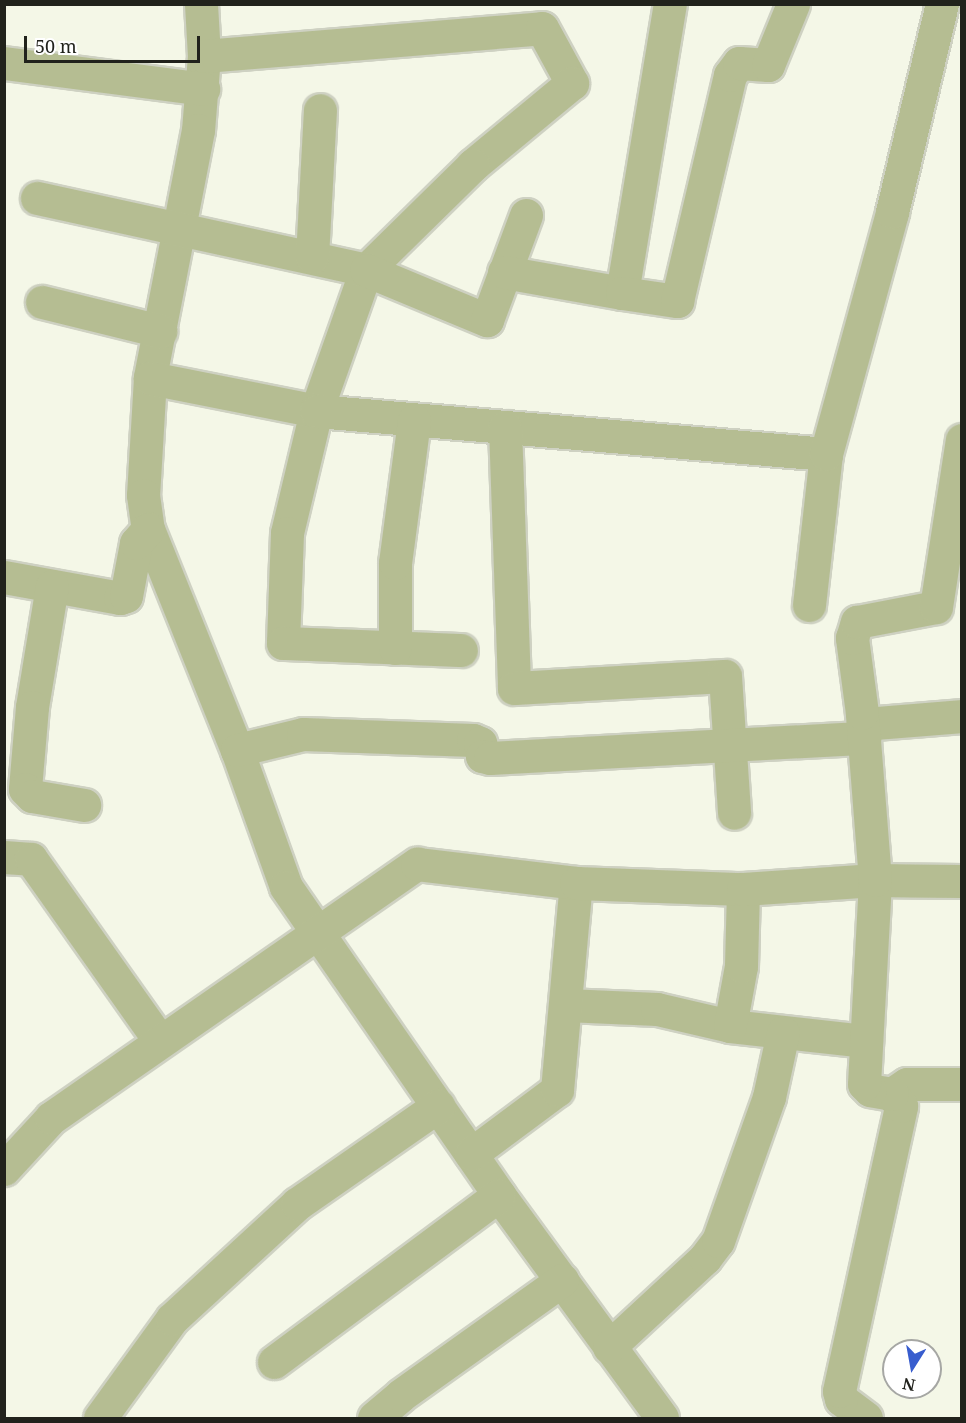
<!DOCTYPE html>
<html>
<head>
<meta charset="utf-8">
<style>
	body { margin:0 }
	#map { position:relative; width:966px; height:1423px; overflow:hidden; background:#f4f7e7; font-family:"Noto Serif",serif }
	div>[style] { position:absolute }
	.roads { filter:drop-shadow(2px 0 #ced1c2) drop-shadow(-2px 0 #ced1c2) drop-shadow(0 2px #ced1c2) drop-shadow(0 -2px #ced1c2) }
	.minor>* { height:33px; margin:-16.5px; padding:0 16.5px; transform-origin:16.5px; border-radius:16.5px; background:#b5bd92 }
	span { translate:-50% -50%; white-space:nowrap; text-align:center; line-height:1.15; -webkit-text-stroke:5px #fff; paint-order:stroke }
	.frame { position:absolute; inset:0; border:6px solid #21221c; pointer-events:none }
	.north { position:absolute; left:882px; top:1339px; width:60px; height:60px; box-sizing:border-box; background:#fff; border:2px solid #a6a7a4; border-radius:50%; rotate:191deg; font-size:16px; font-weight:700; line-height:24px; text-align:center; color:#21221c }
	.north::after { content:''; display:block; margin:auto; width:21px; height:27px; background:#385dce; clip-path:polygon(50% 0,100% 100%,50% 72%,0 100%) }
	.scale { position:absolute; left:24px; top:36px; width:176px; height:27px; box-sizing:border-box; border:3px solid #21221c; border-top:0; padding-left:8px; font-size:18px; line-height:21px; white-space:nowrap; color:#21221c; -webkit-text-stroke:4px #fff; paint-order:stroke }
</style>
</head>
<body>
<div id="map">
	<div class="roads">
		<div class="minor">
			<div style="left:201px;top:4px;width:52px;rotate:86.7deg"></div>
			<div style="left:204px;top:56px;width:74px;rotate:94.6deg"></div>
			<div style="left:198px;top:130px;width:253px;rotate:101deg"></div>
			<div style="left:150px;top:378px;width:117px;rotate:93.4deg"></div>
			<div style="left:143px;top:495px;width:34px;rotate:82deg"></div>
			<div style="left:148px;top:529px;width:238px;rotate:68.1deg"></div>
			<div style="left:237px;top:750px;width:145px;rotate:70.3deg"></div>
			<div style="left:286px;top:887px;width:374px;rotate:55.3deg"></div>
			<div style="left:499px;top:1195px;width:276px;rotate:53.8deg"></div>
			<div style="left:204px;top:56px;width:339px;rotate:-4.7deg"></div>
			<div style="left:542px;top:28px;width:63px;rotate:61.4deg"></div>
			<div style="left:572px;top:83px;width:129px;rotate:140.4deg"></div>
			<div style="left:473px;top:165px;width:150px;rotate:135.5deg"></div>
			<div style="left:366px;top:270px;width:150px;rotate:109.5deg"></div>
			<div style="left:316px;top:411px;width:125px;rotate:103.4deg"></div>
			<div style="left:287px;top:533px;width:110px;rotate:92.1deg"></div>
			<div style="left:283px;top:643px;width:178px;rotate:2.3deg"></div>
			<div style="left:4px;top:63px;width:201px;rotate:7.4deg"></div>
			<div style="left:37px;top:198px;width:337px;rotate:12.3deg"></div>
			<div style="left:366px;top:270px;width:131px;rotate:22.5deg"></div>
			<div style="left:487px;top:320px;width:112px;rotate:-69.6deg"></div>
			<div style="left:312px;top:257px;width:147px;rotate:-86.9deg"></div>
			<div style="left:504px;top:272px;width:120px;rotate:10.1deg"></div>
			<div style="left:622px;top:293px;width:293px;rotate:-80.6deg"></div>
			<div style="left:622px;top:293px;width:56px;rotate:8.3deg"></div>
			<div style="left:677px;top:301px;width:232px;rotate:-76.8deg"></div>
			<div style="left:730px;top:75px;width:15px;rotate:-53deg"></div>
			<div style="left:739px;top:63px;width:29px;rotate:4deg"></div>
			<div style="left:768px;top:65px;width:66px;rotate:-67.7deg"></div>
			<div style="left:42px;top:302px;width:122px;rotate:13.8deg"></div>
			<div style="left:150px;top:378px;width:169px;rotate:11.2deg"></div>
			<div style="left:316px;top:411px;width:512px;rotate:4.82deg"></div>
			<div style="left:505px;top:427px;width:261px;rotate:88deg"></div>
			<div style="left:514px;top:688px;width:211px;rotate:-3.3deg"></div>
			<div style="left:725px;top:676px;width:137px;rotate:86.2deg"></div>
			<div style="left:4px;top:577px;width:118px;rotate:10.3deg"></div>
			<div style="left:120px;top:598px;width:6px;rotate:-18deg"></div>
			<div style="left:126px;top:596px;width:54px;rotate:-79.3deg"></div>
			<div style="left:136px;top:543px;width:18px;rotate:-49deg"></div>
			<div style="left:52px;top:586px;width:123px;rotate:99.4deg"></div>
			<div style="left:32px;top:707px;width:82px;rotate:94.9deg"></div>
			<div style="left:25px;top:789px;width:10px;rotate:45deg"></div>
			<div style="left:32px;top:796px;width:53px;rotate:9.8deg"></div>
			<div style="left:809px;top:605px;width:152px;rotate:-83.6deg"></div>
			<div style="left:826px;top:454px;width:251px;rotate:-74.7deg"></div>
			<div style="left:892px;top:212px;width:214px;rotate:-76.5deg"></div>
			<div style="left:395px;top:648px;width:85px;rotate:-90deg"></div>
			<div style="left:395px;top:563px;width:144px;rotate:-82.4deg"></div>
			<div style="left:863px;top:724px;width:99px;rotate:-4.6deg"></div>
			<div style="left:237px;top:750px;width:68px;rotate:-13.6deg"></div>
			<div style="left:303px;top:734px;width:170px;rotate:2deg"></div>
			<div style="left:473px;top:740px;width:8px;rotate:23deg"></div>
			<div style="left:480px;top:743px;width:13px;rotate:81deg"></div>
			<div style="left:482px;top:756px;width:8px;rotate:14deg"></div>
			<div style="left:490px;top:758px;width:375px;rotate:-3.1deg"></div>
			<div style="left:4px;top:857px;width:27px;rotate:4deg"></div>
			<div style="left:31px;top:859px;width:223px;rotate:54.7deg"></div>
			<div style="left:566px;top:1005px;width:91px;rotate:2.5deg"></div>
			<div style="left:657px;top:1009px;width:75px;rotate:13.1deg"></div>
			<div style="left:730px;top:1026px;width:137px;rotate:6.3deg"></div>
			<div style="left:730px;top:1026px;width:61px;rotate:-79.6deg"></div>
			<div style="left:741px;top:966px;width:77px;rotate:-88.5deg"></div>
			<div style="left:892px;top:1094px;width:18px;rotate:-34deg"></div>
			<div style="left:907px;top:1084px;width:55px"></div>
			<div style="left:471px;top:1154px;width:107px;rotate:-36.7deg"></div>
			<div style="left:557px;top:1090px;width:208px;rotate:-84.8deg"></div>
			<div style="left:4px;top:1169px;width:69px;rotate:-47.3deg"></div>
			<div style="left:51px;top:1118px;width:446px;rotate:-34.8deg"></div>
			<div style="left:417px;top:864px;width:160px;rotate:6.8deg"></div>
			<div style="left:576px;top:883px;width:167px;rotate:2.1deg"></div>
			<div style="left:743px;top:889px;width:132px;rotate:-3.9deg"></div>
			<div style="left:875px;top:880px;width:87px;rotate:0.7deg"></div>
			<div style="left:609px;top:1347px;width:131px;rotate:-42.8deg"></div>
			<div style="left:705px;top:1258px;width:21px;rotate:-53deg"></div>
			<div style="left:718px;top:1241px;width:153px;rotate:-70.5deg"></div>
			<div style="left:769px;top:1097px;width:66px;rotate:-77.8deg"></div>
			<div style="left:274px;top:1362px;width:280px;rotate:-36.6deg"></div>
			<div style="left:100px;top:1418px;width:122px;rotate:-54deg"></div>
			<div style="left:172px;top:1319px;width:170px;rotate:-42.6deg"></div>
			<div style="left:297px;top:1204px;width:172px;rotate:-34.8deg"></div>
			<div style="left:374px;top:1418px;width:35px;rotate:-40deg"></div>
			<div style="left:401px;top:1395px;width:198px;rotate:-35.5deg"></div>
			<div style="left:866px;top:1418px;width:31px;rotate:-143deg"></div>
			<div style="left:841px;top:1399px;width:8px;rotate:-104deg"></div>
			<div style="left:839px;top:1391px;width:292px;rotate:-77.7deg"></div>
			<div style="left:901px;top:1106px;width:15px;rotate:-127deg"></div>
			<div style="left:892px;top:1094px;width:22px;rotate:-170deg"></div>
			<div style="left:870px;top:1090px;width:8px;rotate:-135deg"></div>
			<div style="left:864px;top:1084px;width:204px;rotate:-86.9deg"></div>
			<div style="left:875px;top:880px;width:168px;rotate:-94.5deg"></div>
			<div style="left:862px;top:713px;width:76px;rotate:-97.6deg"></div>
			<div style="left:852px;top:638px;width:17px;rotate:-73deg"></div>
			<div style="left:857px;top:622px;width:80px;rotate:-10.8deg"></div>
			<div style="left:936px;top:607px;width:169px;rotate:-81.2deg"></div>
		</div>
	</div>
	<div class="frame"></div>
	<div class="north">N</div>
	<div class="scale">50 m</div>
</div>
</body>
</html>
